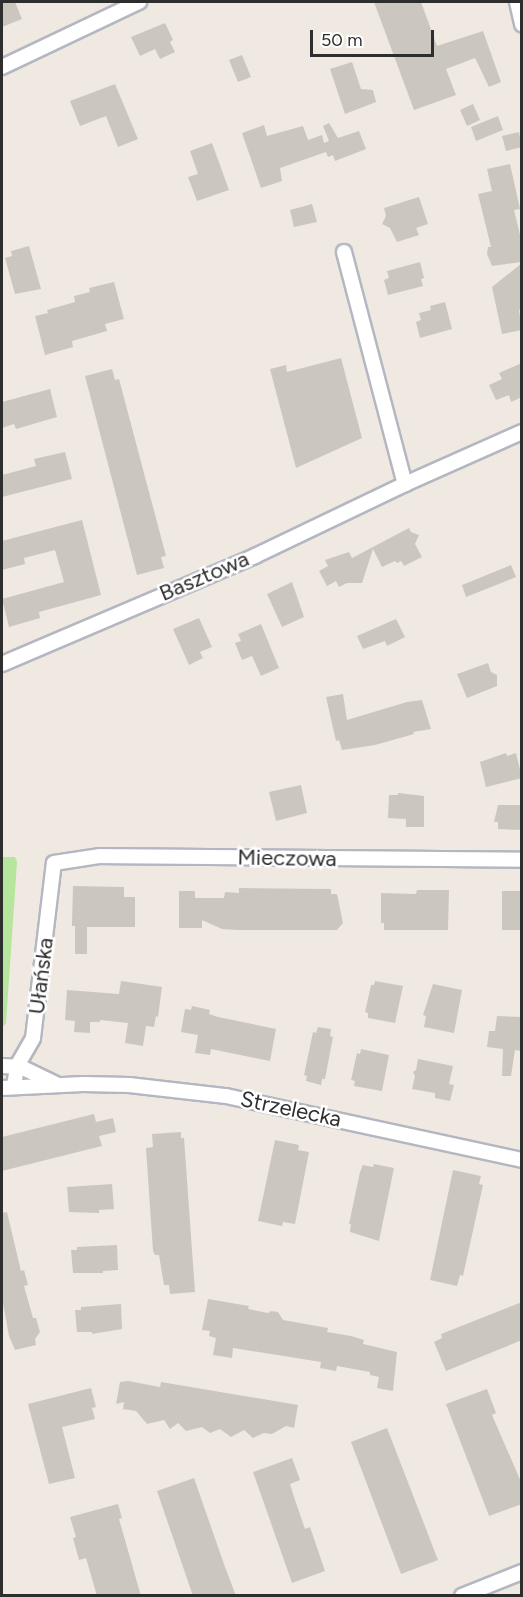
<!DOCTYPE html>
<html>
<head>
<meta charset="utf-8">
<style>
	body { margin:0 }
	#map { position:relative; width:523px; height:1597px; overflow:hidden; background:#efe9e1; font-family:Figtree,sans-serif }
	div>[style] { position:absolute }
	.green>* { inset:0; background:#b6e59e }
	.building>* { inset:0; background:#cbc7bf }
	.roads { filter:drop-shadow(2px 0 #b4b7c1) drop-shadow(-2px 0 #b4b7c1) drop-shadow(0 2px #b4b7c1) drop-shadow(0 -2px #b4b7c1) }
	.minor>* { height:14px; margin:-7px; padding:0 7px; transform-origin:7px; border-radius:7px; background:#fff }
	span { translate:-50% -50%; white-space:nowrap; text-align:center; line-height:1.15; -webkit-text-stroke:5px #fff; paint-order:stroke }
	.street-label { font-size:22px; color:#2e2e2e }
	.frame { position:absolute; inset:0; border:3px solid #2e2e2e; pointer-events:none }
	.scale { position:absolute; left:310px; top:30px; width:124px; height:27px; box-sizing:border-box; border:3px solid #2e2e2e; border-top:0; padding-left:8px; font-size:18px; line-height:21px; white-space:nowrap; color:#2e2e2e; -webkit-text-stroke:4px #fff; paint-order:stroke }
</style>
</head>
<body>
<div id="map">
	<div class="green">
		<div style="clip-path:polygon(2px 857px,15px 857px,17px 862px,6px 1023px,2px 1028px)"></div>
	</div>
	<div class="building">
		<div style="clip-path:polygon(2px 2px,15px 2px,22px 19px,2px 27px)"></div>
		<div style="clip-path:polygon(374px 2px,421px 2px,437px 46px,483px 31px,501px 82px,489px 87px,475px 58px,446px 69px,456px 95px,414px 110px)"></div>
		<div style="clip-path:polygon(165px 23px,173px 40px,170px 42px,175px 52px,160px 59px,155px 49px,140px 56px,131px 37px)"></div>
		<div style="clip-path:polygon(242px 55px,251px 77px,238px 82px,229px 60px)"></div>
		<div style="clip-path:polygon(352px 62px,361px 89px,373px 90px,376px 102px,345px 114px,330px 69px)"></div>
		<div style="clip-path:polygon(115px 84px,138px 139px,118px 147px,106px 116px,80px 126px,70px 101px)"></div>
		<div style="clip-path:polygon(473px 104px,480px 120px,467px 126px,460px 110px)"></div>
		<div style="clip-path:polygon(498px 116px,503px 130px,476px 141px,471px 127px)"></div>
		<div style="clip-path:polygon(329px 123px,338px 138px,359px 131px,366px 149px,335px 161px,333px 155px,328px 157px,326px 152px,280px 168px,282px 181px,261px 188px,242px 133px,264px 125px,267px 136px,303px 126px,308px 140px,322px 135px,324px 143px,329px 141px,323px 126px)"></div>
		<div style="clip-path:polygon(519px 132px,522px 147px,506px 151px,502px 136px)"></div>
		<div style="clip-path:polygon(212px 143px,229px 190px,197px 201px,188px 177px,198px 174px,190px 151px)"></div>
		<div style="clip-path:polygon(510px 164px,520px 209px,514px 210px,522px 243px,522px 262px,492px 266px,487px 254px,488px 247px,491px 247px,478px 194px,492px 191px,487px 169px)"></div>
		<div style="clip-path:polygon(419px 197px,428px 224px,416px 228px,419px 235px,397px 242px,390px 228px,382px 224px,386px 216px,384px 208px)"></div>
		<div style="clip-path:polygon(312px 204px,317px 222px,294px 227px,290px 210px)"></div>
		<div style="clip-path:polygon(29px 246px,41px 289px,15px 294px,5px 258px,12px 256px,11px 251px)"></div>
		<div style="clip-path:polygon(420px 262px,424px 278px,421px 279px,423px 286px,388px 295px,384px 280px,389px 278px,387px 271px)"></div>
		<div style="clip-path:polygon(522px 263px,522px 309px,519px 310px,522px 330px,502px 334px,492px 287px)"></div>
		<div style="clip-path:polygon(114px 282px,124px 319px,105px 324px,107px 331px,72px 341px,73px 347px,45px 355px,35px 316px,48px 313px,47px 310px,75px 302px,74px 296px,90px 292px,89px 288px)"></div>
		<div style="clip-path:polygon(445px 302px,452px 329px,420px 338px,416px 322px,421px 320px,419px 313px,431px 310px,430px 306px)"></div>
		<div style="clip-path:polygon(341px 358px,362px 438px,296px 468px,270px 369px,286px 365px,287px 372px)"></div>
		<div style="clip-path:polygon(522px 363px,522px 397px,511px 402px,509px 395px,496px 400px,489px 385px,502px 379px,499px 373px)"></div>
		<div style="clip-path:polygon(112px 369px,115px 380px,119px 379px,166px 556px,161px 557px,164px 568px,137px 575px,85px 376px)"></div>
		<div style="clip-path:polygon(50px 389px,57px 417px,16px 429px,14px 424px,2px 428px,2px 402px)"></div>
		<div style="clip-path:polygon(65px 452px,72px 479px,2px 497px,2px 475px,36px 466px,34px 459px)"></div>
		<div style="clip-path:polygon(82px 520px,101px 595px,39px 612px,40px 618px,9px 627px,2px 599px,64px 582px,55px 550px,24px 558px,25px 564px,2px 570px,2px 541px)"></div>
		<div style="clip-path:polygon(409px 528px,411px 532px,419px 535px,415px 544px,422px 557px,404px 566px,401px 561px,397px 563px,395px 561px,382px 567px,373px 549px,362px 583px,347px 583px,339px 587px,336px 581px,327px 586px,319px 571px,328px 566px,325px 560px,349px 552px,352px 558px)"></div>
		<div style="clip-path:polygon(511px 565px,516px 577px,466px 597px,462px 585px)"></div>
		<div style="clip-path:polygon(292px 582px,304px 617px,282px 627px,267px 594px)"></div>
		<div style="clip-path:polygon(199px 618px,212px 647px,200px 652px,203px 658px,189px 665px,173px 629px)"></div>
		<div style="clip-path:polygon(396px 619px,405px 637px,387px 646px,385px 641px,363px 649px,357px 636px)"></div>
		<div style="clip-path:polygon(261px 624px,279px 668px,261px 676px,252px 656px,242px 660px,235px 643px,241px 641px,238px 634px)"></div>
		<div style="clip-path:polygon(488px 663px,491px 672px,497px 675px,497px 686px,467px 698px,457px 674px)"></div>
		<div style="clip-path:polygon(343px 694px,347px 720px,407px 702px,422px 700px,431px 729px,413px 732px,414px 734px,375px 745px,342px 750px,339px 740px,336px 741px,326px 697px)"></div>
		<div style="clip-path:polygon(506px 753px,507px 756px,516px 753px,522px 778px,486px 787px,480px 762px)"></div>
		<div style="clip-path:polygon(301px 785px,307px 813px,276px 821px,269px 792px)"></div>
		<div style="clip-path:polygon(398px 793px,424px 796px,424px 827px,406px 827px,406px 819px,388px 818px,389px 795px,398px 795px)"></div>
		<div style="clip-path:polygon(498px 805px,522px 805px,522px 830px,498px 829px,498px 822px,494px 822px)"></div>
		<div style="clip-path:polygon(73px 886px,124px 887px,124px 897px,135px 897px,135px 927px,87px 927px,87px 954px,75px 954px,75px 926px,72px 926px,72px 922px)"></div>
		<div style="clip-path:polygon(239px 888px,331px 889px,331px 894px,337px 894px,343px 923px,337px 930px,237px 930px,222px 929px,202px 920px,202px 928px,179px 928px,179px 891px,195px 891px,195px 898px,224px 898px,225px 892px,239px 893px)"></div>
		<div style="clip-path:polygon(417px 890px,449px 890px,448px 930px,384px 930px,384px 923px,381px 923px,381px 893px,416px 894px)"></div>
		<div style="clip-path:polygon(502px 891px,522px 891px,522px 930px,502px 930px)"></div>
		<div style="clip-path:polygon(121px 981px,162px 987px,158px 1017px,156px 1016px,154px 1027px,146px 1026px,143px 1046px,125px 1043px,128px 1023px,100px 1020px,100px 1022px,90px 1022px,90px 1033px,74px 1032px,75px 1021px,65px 1020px,67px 990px,119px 994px)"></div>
		<div style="clip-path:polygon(375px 981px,403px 986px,395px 1023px,368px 1018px,368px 1013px,365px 1012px,371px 985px,374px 985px)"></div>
		<div style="clip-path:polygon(433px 984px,462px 990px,454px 1033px,424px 1027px,426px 1016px,423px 1015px)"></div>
		<div style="clip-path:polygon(192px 1006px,210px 1010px,209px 1014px,218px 1017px,276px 1029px,270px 1061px,211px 1049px,210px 1055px,195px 1053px,198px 1035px,181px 1032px,185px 1009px,191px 1010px)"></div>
		<div style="clip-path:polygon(497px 1016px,522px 1017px,522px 1051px,515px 1050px,511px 1076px,502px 1076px,503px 1049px,487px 1047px,489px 1031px,495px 1031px)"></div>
		<div style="clip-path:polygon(318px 1027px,331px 1029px,330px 1036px,333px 1037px,325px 1079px,322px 1079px,321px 1085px,306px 1081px,307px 1076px,304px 1075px,313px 1032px,316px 1033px)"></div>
		<div style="clip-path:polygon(361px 1049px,389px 1055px,382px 1091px,354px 1086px,355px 1081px,351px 1080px,357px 1053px,360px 1054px)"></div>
		<div style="clip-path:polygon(418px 1059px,453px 1066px,449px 1084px,454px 1085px,450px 1101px,435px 1098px,435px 1093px,412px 1089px,415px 1076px,413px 1072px,416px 1070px)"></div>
		<div style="clip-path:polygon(94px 1114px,96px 1122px,113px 1118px,116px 1132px,99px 1136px,102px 1146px,2px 1171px,2px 1137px)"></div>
		<div style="clip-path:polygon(181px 1132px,181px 1138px,184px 1138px,195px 1292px,170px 1294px,169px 1285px,164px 1285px,159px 1255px,155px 1255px,153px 1251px,146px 1148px,153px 1147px,152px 1134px)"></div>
		<div style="clip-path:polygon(275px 1140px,299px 1145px,298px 1150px,309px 1152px,295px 1224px,283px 1222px,282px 1226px,258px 1221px)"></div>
		<div style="clip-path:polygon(374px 1164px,394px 1168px,379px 1241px,350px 1232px,351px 1224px,349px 1224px,360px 1172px,363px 1165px,373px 1167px)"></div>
		<div style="clip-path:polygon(453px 1170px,481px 1176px,479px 1184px,483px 1185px,463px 1276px,460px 1275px,457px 1286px,430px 1280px)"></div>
		<div style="clip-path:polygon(112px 1184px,114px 1209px,99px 1210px,99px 1213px,69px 1212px,67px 1187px)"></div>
		<div style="clip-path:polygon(7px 1212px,21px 1271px,24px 1270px,28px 1285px,24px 1286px,33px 1318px,36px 1318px,40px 1332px,35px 1339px,36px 1345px,15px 1350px,9px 1336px,2px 1298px,2px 1213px)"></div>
		<div style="clip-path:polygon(117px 1245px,118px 1270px,103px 1271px,103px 1273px,73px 1273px,71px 1250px,77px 1250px,77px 1247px)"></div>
		<div style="clip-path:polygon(208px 1299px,249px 1306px,248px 1309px,268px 1313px,271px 1311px,278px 1312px,283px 1320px,328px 1328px,327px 1332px,351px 1336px,364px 1340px,363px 1344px,397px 1352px,393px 1391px,377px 1388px,379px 1377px,370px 1375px,370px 1372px,337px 1366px,336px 1371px,320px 1368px,321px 1362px,233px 1348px,232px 1358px,213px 1355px,216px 1338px,209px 1336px,210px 1331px,202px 1330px)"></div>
		<div style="clip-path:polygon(522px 1302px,522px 1340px,446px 1371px,434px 1342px,442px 1338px,441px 1334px)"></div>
		<div style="clip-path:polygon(121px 1304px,122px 1329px,92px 1334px,92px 1332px,77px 1332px,75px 1310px,81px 1310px,81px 1307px)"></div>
		<div style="clip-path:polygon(128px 1381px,160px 1387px,161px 1382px,298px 1405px,294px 1428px,286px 1426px,272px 1434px,264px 1433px,253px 1438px,244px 1430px,231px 1437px,220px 1429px,210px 1433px,202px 1427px,186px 1431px,178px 1423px,170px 1429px,164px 1420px,147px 1424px,136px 1411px,123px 1409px,124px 1402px,116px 1404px,120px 1382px)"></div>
		<div style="clip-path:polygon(91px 1388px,96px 1407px,92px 1408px,95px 1419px,62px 1427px,75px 1478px,49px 1484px,28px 1404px)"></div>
		<div style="clip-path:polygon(487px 1389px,496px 1413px,492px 1415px,522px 1484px,522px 1504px,489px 1516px,446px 1404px)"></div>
		<div style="clip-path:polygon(387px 1428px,438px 1560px,401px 1574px,351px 1442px)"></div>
		<div style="clip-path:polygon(292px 1458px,300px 1480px,290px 1484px,295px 1500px,305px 1529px,310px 1527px,325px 1571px,292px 1583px,253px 1472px)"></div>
		<div style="clip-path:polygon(194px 1478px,225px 1567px,236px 1596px,193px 1596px,157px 1491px)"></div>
		<div style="clip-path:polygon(118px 1504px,122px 1518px,119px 1519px,141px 1596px,97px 1596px,86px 1558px,79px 1560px,73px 1538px,76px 1537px,70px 1517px)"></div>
	</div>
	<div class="roads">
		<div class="minor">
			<div style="left:517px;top:2px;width:23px;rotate:77deg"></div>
			<div style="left:2px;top:67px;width:152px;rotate:-25.4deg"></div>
			<div style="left:344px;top:252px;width:240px;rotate:75.3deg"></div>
			<div style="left:2px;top:664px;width:275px;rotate:-23.1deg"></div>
			<div style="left:255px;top:556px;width:166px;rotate:-25.6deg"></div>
			<div style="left:405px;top:484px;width:128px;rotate:-24deg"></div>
			<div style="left:2px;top:1066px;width:19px;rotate:3deg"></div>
			<div style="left:21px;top:1067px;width:39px;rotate:26deg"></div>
			<div style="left:14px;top:1086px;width:20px;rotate:-81deg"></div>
			<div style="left:17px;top:1066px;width:32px;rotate:-60deg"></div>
			<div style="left:33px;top:1038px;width:176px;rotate:-83.2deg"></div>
			<div style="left:54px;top:863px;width:47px;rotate:-8.7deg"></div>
			<div style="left:100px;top:856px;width:422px;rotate:0.5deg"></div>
			<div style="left:2px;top:1088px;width:81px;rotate:-2.8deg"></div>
			<div style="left:83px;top:1084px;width:46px;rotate:1.2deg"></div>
			<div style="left:129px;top:1085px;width:98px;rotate:6.5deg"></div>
			<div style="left:226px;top:1096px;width:303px;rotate:12.2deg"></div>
			<div style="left:462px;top:1596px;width:65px;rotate:-21.8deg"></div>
		</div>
	</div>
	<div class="street-label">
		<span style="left:204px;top:576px;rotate:-23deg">Basztowa</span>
		<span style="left:287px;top:858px;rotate:1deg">Mieczowa</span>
		<span style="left:41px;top:976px;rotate:-83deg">Ułańska</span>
		<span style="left:291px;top:1109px;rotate:12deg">Strzelecka</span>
	</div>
	<div class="frame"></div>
	<div class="scale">50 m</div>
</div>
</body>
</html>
